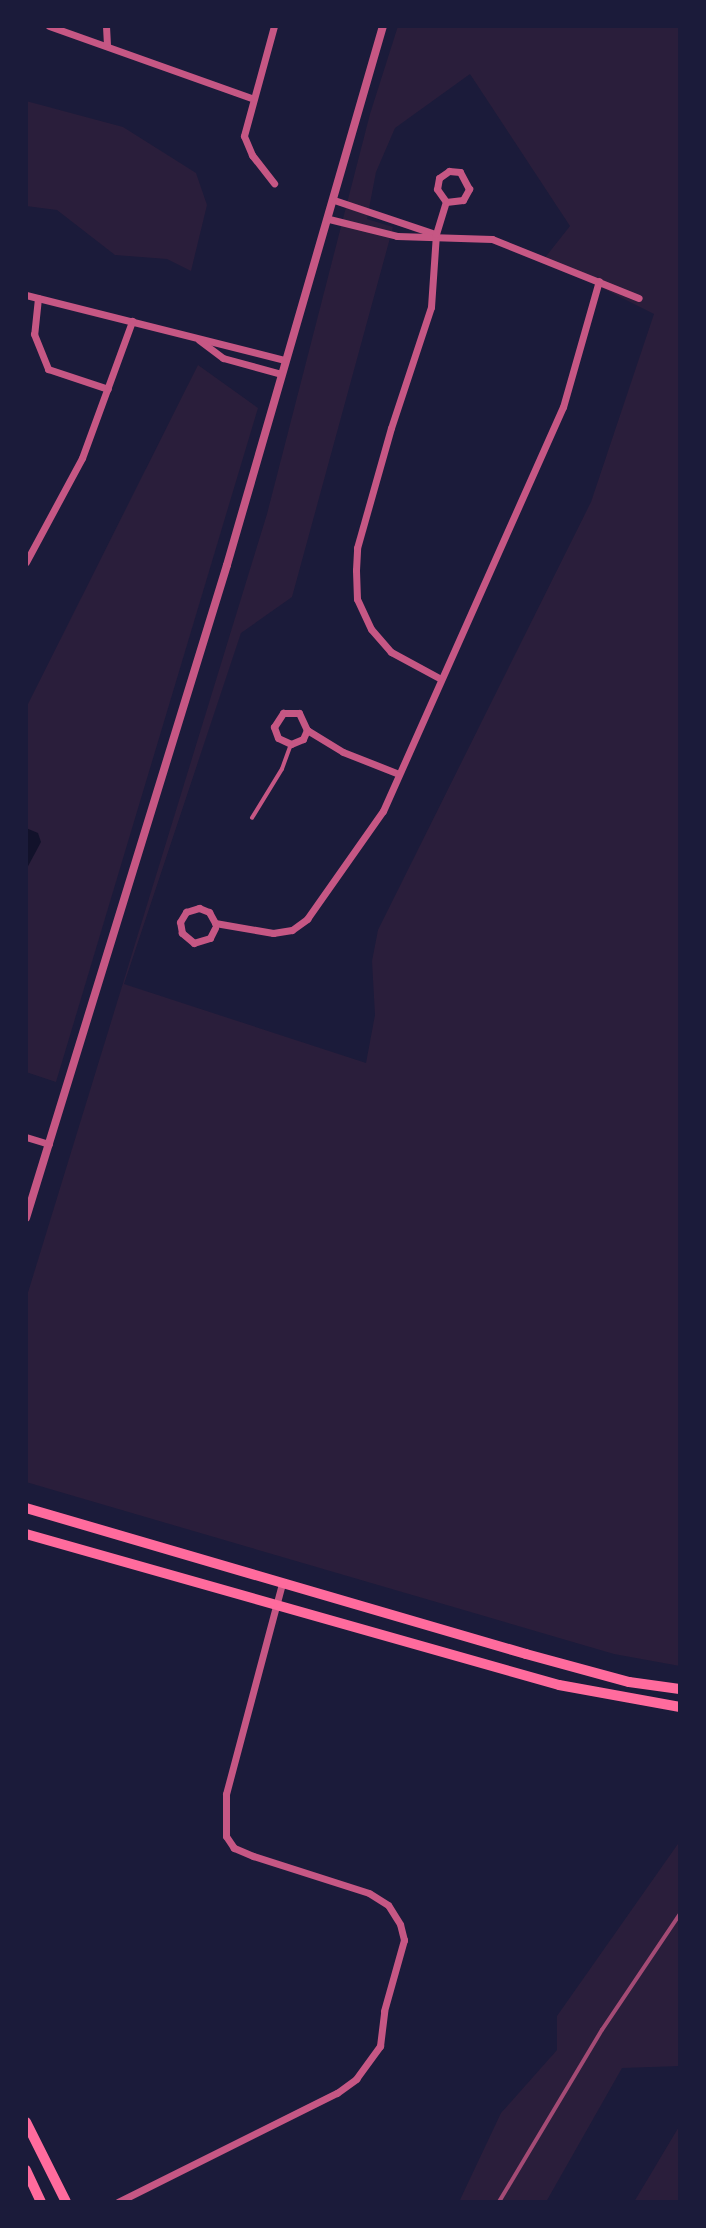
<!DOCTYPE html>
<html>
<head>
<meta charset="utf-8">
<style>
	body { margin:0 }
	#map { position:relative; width:706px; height:2228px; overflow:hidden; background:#1b1b3a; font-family:Signika,sans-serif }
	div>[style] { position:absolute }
	.green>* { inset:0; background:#2a1e3b }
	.water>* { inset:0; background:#12122b }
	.service>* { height:3.5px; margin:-1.75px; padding:0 1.75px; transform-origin:1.75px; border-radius:1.75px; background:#c65784 }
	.minor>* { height:7px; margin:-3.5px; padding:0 3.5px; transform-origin:3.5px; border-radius:3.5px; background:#c65784 }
	.tertiary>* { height:8px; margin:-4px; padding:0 4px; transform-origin:4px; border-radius:4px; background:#c65784 }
	.secondary>* { height:10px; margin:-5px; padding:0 5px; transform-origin:5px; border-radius:5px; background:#ff6b9d }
	.primary>* { height:10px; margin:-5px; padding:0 5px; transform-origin:5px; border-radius:5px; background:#ff6b9d }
	.rail>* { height:3.5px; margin:-1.75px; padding:0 1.75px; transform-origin:1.75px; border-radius:1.75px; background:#a44b75 }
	span { translate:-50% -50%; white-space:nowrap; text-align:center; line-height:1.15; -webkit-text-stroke:7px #1b1b3a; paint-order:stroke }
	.frame { position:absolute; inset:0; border:28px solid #1b1b3a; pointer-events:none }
</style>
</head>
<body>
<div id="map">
	<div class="green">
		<div style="clip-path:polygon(evenodd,398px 26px,680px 26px,680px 1666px,614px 1654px,26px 1482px,26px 1299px,267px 514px,370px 114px,398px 26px,470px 74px,570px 226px,544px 259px,654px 314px,591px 502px,378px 930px,372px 961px,375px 1015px,366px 1063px,124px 984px,241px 633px,292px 597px,393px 227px,367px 219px,376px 172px,395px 128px,470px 74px)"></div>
		<div style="clip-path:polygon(26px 101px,123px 127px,196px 173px,207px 205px,191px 271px,167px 259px,115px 255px,57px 210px,26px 206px)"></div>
		<div style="clip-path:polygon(198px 365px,258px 408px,56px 1082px,26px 1072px,26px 708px)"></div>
		<div style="clip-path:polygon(680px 1841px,680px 2066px,622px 2068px,546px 2202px,459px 2202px,501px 2113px,557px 2050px,557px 2016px)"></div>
		<div style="clip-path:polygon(680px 2125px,680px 2202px,634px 2202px)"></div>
	</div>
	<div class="water">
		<div style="clip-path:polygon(26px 828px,38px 833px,41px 842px,26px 870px)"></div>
	</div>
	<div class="service">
		<div style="left:252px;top:818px;width:57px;rotate:-58.5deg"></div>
		<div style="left:282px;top:769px;width:27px;rotate:-70deg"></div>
	</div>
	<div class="minor">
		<div style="left:49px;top:26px;width:214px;rotate:19.6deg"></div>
		<div style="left:106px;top:26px;width:20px;rotate:87deg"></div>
		<div style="left:274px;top:26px;width:114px;rotate:105.3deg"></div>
		<div style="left:244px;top:136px;width:21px;rotate:67deg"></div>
		<div style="left:252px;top:155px;width:36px;rotate:52deg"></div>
		<div style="left:334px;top:200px;width:103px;rotate:18.6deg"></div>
		<div style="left:329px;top:219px;width:70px;rotate:14deg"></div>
		<div style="left:397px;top:236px;width:95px;rotate:1.8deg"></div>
		<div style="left:492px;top:239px;width:158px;rotate:21.9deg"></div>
		<div style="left:26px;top:295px;width:267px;rotate:14.1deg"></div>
		<div style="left:38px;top:298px;width:36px;rotate:96deg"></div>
		<div style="left:34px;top:334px;width:38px;rotate:68deg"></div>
		<div style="left:48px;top:369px;width:63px;rotate:18.4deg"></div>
		<div style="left:199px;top:340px;width:30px;rotate:37deg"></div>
		<div style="left:223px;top:358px;width:60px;rotate:15.4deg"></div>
		<div style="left:26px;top:562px;width:118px;rotate:-61.7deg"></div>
		<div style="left:82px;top:458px;width:146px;rotate:-69.9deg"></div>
		<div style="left:441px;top:679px;width:57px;rotate:-151.6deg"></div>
		<div style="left:391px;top:652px;width:30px;rotate:-131deg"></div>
		<div style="left:371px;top:629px;width:33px;rotate:-115deg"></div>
		<div style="left:357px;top:599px;width:29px;rotate:-92deg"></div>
		<div style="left:356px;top:570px;width:22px;rotate:-87deg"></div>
		<div style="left:357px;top:548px;width:125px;rotate:-74.2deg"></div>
		<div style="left:391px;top:428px;width:127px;rotate:-71.7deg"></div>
		<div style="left:431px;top:307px;width:73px;rotate:-86.1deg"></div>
		<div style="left:436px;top:234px;width:34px;rotate:-73deg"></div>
		<div style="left:446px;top:202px;width:17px;rotate:-7deg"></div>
		<div style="left:463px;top:200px;width:13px;rotate:-61deg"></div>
		<div style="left:469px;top:189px;width:19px;rotate:-118deg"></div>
		<div style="left:460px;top:172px;width:11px;rotate:-175deg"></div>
		<div style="left:449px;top:171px;width:12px;rotate:145deg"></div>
		<div style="left:439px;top:178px;width:11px;rotate:100deg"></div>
		<div style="left:437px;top:189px;width:16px;rotate:55deg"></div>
		<div style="left:307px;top:730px;width:10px;rotate:114deg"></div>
		<div style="left:303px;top:739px;width:13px;rotate:157deg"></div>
		<div style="left:291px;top:744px;width:14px;rotate:-155deg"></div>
		<div style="left:278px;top:738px;width:12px;rotate:-110deg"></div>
		<div style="left:274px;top:727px;width:17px;rotate:-57deg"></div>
		<div style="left:283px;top:713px;width:16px"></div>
		<div style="left:299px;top:713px;width:19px;rotate:65deg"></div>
		<div style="left:307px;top:730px;width:42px;rotate:31.4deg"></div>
		<div style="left:343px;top:752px;width:60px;rotate:21.4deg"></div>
		<div style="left:215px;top:928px;width:11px;rotate:117deg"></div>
		<div style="left:210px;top:938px;width:17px;rotate:163deg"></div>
		<div style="left:194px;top:943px;width:16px;rotate:-140deg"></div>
		<div style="left:182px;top:933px;width:11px;rotate:-100deg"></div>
		<div style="left:180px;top:922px;width:12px;rotate:-59deg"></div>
		<div style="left:186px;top:912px;width:14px;rotate:-17deg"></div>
		<div style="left:199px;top:908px;width:11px;rotate:22deg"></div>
		<div style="left:209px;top:912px;width:13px;rotate:61deg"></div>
		<div style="left:215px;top:923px;width:59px;rotate:9.8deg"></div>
		<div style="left:273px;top:933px;width:19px;rotate:-9deg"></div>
		<div style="left:292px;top:930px;width:19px;rotate:-36deg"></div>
		<div style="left:307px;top:919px;width:132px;rotate:-54.9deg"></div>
		<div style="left:383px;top:811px;width:442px;rotate:-66deg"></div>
		<div style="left:563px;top:407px;width:131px;rotate:-74.1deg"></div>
		<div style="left:26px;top:1137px;width:24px;rotate:17deg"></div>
		<div style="left:118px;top:2202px;width:245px;rotate:-26.5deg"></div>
		<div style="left:337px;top:2093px;width:24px;rotate:-36deg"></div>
		<div style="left:356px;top:2079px;width:41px;rotate:-54deg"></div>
		<div style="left:380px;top:2046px;width:35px;rotate:-83deg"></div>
		<div style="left:384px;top:2011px;width:74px;rotate:-74.3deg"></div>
		<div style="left:404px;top:1940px;width:16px;rotate:-104deg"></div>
		<div style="left:400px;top:1924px;width:22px;rotate:-122deg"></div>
		<div style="left:388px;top:1905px;width:22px;rotate:-148deg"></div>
		<div style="left:369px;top:1893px;width:122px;rotate:-162.3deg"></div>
		<div style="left:253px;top:1856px;width:21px;rotate:-157deg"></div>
		<div style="left:234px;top:1848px;width:14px;rotate:-124deg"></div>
		<div style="left:226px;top:1836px;width:42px;rotate:-90deg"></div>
		<div style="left:226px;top:1794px;width:217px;rotate:-75.1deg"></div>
	</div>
	<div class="tertiary">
		<div style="left:26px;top:1218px;width:683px;rotate:-72.89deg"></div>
		<div style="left:227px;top:565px;width:561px;rotate:-73.86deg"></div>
	</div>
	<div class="secondary">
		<div style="left:26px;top:2122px;width:89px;rotate:63.4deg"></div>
		<div style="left:26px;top:2170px;width:35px;rotate:65deg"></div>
	</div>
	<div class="primary">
		<div style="left:26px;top:1508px;width:521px;rotate:16.28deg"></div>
		<div style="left:526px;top:1654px;width:107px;rotate:15.2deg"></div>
		<div style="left:629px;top:1682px;width:51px;rotate:7.8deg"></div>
		<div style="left:26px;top:1534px;width:554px;rotate:15.82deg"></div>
		<div style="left:559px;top:1685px;width:123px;rotate:10.3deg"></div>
	</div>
	<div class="rail">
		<div style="left:499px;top:2202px;width:200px;rotate:-59.1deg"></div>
		<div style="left:602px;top:2030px;width:140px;rotate:-56.1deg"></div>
	</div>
	<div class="frame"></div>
</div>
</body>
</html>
